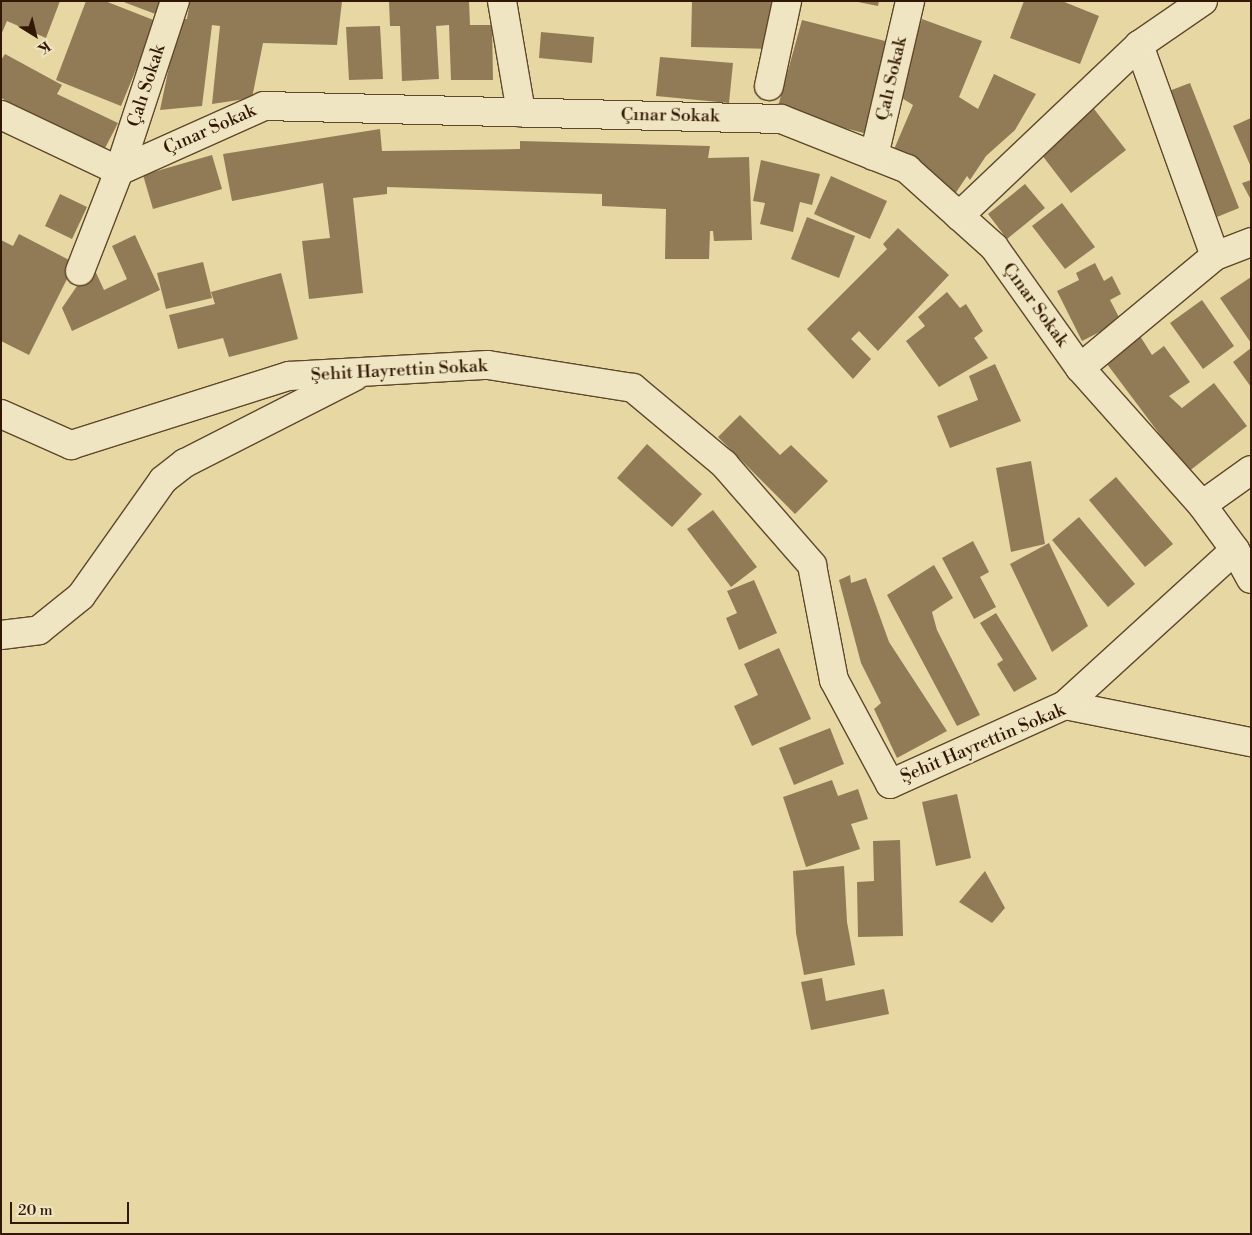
<!DOCTYPE html>
<html>
<head>
<meta charset="utf-8">
<style>
	body { margin:0 }
	#map { position:relative; width:1252px; height:1235px; overflow:hidden; background:#e6d7a3; font-family:"Libre Bodoni",serif }
	div>[style] { position:absolute }
	.building>* { inset:0; background:#907b56 }
	.roads { filter:drop-shadow(1px 0 #5f482a) drop-shadow(-1px 0 #5f482a) drop-shadow(0 1px #5f482a) drop-shadow(0 -1px #5f482a) }
	.minor>* { height:28px; margin:-14px; padding:0 14px; transform-origin:14px; border-radius:14px; background:#efe5c3 }
	span { translate:-50% -50%; white-space:nowrap; text-align:center; line-height:1.15; -webkit-text-stroke:5px #efe5c3; paint-order:stroke }
	.street-label { font-size:18px; color:#321802 }
	.frame { position:absolute; inset:0; border:2px solid #321802; pointer-events:none }
	.north { position:absolute; left:10px; top:10px; width:50px; height:50px; -webkit-text-stroke:4px #efe5c3; paint-order:stroke; rotate:144deg; font-size:14px; font-weight:700; line-height:20px; text-align:center; color:#321802 }
	.north::after { content:''; display:block; margin:auto; width:18px; height:22px; background:#321802; clip-path:polygon(50% 0,100% 100%,50% 72%,0 100%) }
	.scale { position:absolute; left:10px; top:1202px; width:119px; height:22px; box-sizing:border-box; border:2px solid #321802; border-top:0; padding-left:6px; font-size:15px; line-height:18px; white-space:nowrap; color:#321802; -webkit-text-stroke:4px #efe5c3; paint-order:stroke }
</style>
</head>
<body>
<div id="map">
	<div class="building">
		<div style="clip-path:polygon(1px 1px,60px 1px,46px 38px,7px 21px,1px 35px)"></div>
		<div style="clip-path:polygon(86px 1px,105px 1px,156px 21px,121px 106px,56px 80px)"></div>
		<div style="clip-path:polygon(121px 1px,164px 1px,158px 15px)"></div>
		<div style="clip-path:polygon(190px 1px,342px 1px,337px 45px,263px 43px,252px 98px,212px 104px,220px 26px,212px 25px,202px 106px,160px 110px,179px 19px,187px 19px)"></div>
		<div style="clip-path:polygon(389px 1px,469px 1px,470px 25px,492px 25px,493px 80px,451px 80px,449px 25px,436px 26px,439px 79px,402px 81px,400px 26px,390px 26px)"></div>
		<div style="clip-path:polygon(692px 1px,776px 1px,775px 49px,691px 47px)"></div>
		<div style="clip-path:polygon(853px 1px,879px 1px,878px 6px)"></div>
		<div style="clip-path:polygon(1024px 1px,1062px 1px,1099px 16px,1080px 64px,1010px 38px)"></div>
		<div style="clip-path:polygon(922px 19px,982px 41px,959px 97px,978px 109px,994px 74px,1036px 94px,1015px 130px,986px 156px,970px 180px,967px 176px,955px 194px,892px 154px,913px 105px,897px 95px)"></div>
		<div style="clip-path:polygon(802px 20px,893px 43px,871px 135px,777px 110px)"></div>
		<div style="clip-path:polygon(380px 26px,383px 79px,349px 80px,346px 27px)"></div>
		<div style="clip-path:polygon(541px 32px,594px 37px,592px 63px,539px 58px)"></div>
		<div style="clip-path:polygon(5px 54px,62px 85px,57px 94px,118px 123px,103px 152px,1px 98px,1px 60px)"></div>
		<div style="clip-path:polygon(660px 57px,733px 63px,729px 103px,656px 96px)"></div>
		<div style="clip-path:polygon(1190px 83px,1239px 208px,1217px 217px,1169px 91px)"></div>
		<div style="clip-path:polygon(1087px 100px,1126px 150px,1071px 193px,1035px 146px)"></div>
		<div style="clip-path:polygon(1251px 118px,1251px 167px,1233px 126px)"></div>
		<div style="clip-path:polygon(380px 129px,382px 151px,520px 149px,520px 141px,710px 146px,708px 158px,749px 157px,752px 240px,714px 241px,713px 231px,710px 231px,709px 259px,665px 259px,666px 209px,602px 206px,602px 194px,387px 187px,387px 194px,353px 198px,363px 293px,309px 299px,302px 241px,330px 238px,323px 183px,232px 201px,223px 154px)"></div>
		<div style="clip-path:polygon(212px 155px,222px 189px,153px 209px,143px 175px)"></div>
		<div style="clip-path:polygon(761px 160px,820px 174px,812px 205px,800px 202px,793px 232px,760px 224px,765px 203px,753px 201px)"></div>
		<div style="clip-path:polygon(831px 176px,887px 201px,870px 239px,814px 214px)"></div>
		<div style="clip-path:polygon(1251px 180px,1251px 200px,1242px 183px)"></div>
		<div style="clip-path:polygon(1025px 184px,1045px 208px,1007px 239px,988px 214px)"></div>
		<div style="clip-path:polygon(60px 194px,87px 207px,72px 239px,45px 226px)"></div>
		<div style="clip-path:polygon(1062px 203px,1095px 247px,1065px 269px,1032px 226px)"></div>
		<div style="clip-path:polygon(807px 217px,855px 236px,839px 278px,791px 259px)"></div>
		<div style="clip-path:polygon(898px 228px,949px 275px,878px 351px,859px 331px,851px 339px,871px 359px,853px 379px,807px 329px,887px 249px,883px 244px)"></div>
		<div style="clip-path:polygon(19px 234px,75px 263px,29px 355px,1px 341px,1px 240px,13px 246px)"></div>
		<div style="clip-path:polygon(135px 235px,160px 290px,72px 331px,62px 308px,92px 264px,104px 290px,127px 279px,112px 246px)"></div>
		<div style="clip-path:polygon(203px 262px,212px 298px,166px 309px,157px 273px)"></div>
		<div style="clip-path:polygon(1095px 263px,1104px 281px,1112px 276px,1121px 294px,1110px 300px,1121px 321px,1082px 341px,1057px 291px,1079px 280px,1076px 273px)"></div>
		<div style="clip-path:polygon(281px 273px,298px 339px,229px 357px,223px 338px,178px 349px,169px 315px,215px 304px,211px 292px)"></div>
		<div style="clip-path:polygon(1251px 277px,1251px 343px,1220px 298px)"></div>
		<div style="clip-path:polygon(947px 292px,960px 308px,966px 304px,983px 331px,974px 338px,988px 358px,939px 387px,906px 341px,925px 326px,918px 317px)"></div>
		<div style="clip-path:polygon(1202px 300px,1234px 346px,1203px 369px,1170px 323px)"></div>
		<div style="clip-path:polygon(1140px 336px,1152px 355px,1164px 346px,1190px 382px,1169px 396px,1182px 408px,1214px 383px,1247px 426px,1188px 472px,1107px 364px)"></div>
		<div style="clip-path:polygon(1251px 348px,1251px 387px,1233px 362px)"></div>
		<div style="clip-path:polygon(995px 364px,1021px 421px,950px 448px,937px 416px,978px 400px,969px 376px)"></div>
		<div style="clip-path:polygon(740px 415px,780px 455px,791px 445px,828px 481px,795px 514px,718px 437px)"></div>
		<div style="clip-path:polygon(647px 444px,702px 494px,672px 527px,617px 478px)"></div>
		<div style="clip-path:polygon(1031px 461px,1045px 544px,1011px 552px,996px 468px)"></div>
		<div style="clip-path:polygon(1116px 477px,1173px 544px,1145px 567px,1089px 500px)"></div>
		<div style="clip-path:polygon(713px 510px,757px 567px,731px 587px,687px 529px)"></div>
		<div style="clip-path:polygon(1079px 517px,1135px 584px,1108px 607px,1052px 540px)"></div>
		<div style="clip-path:polygon(973px 541px,989px 572px,980px 577px,996px 607px,974px 619px,942px 558px)"></div>
		<div style="clip-path:polygon(1049px 543px,1088px 626px,1052px 652px,1010px 564px)"></div>
		<div style="clip-path:polygon(934px 565px,953px 598px,932px 612px,937px 630px,980px 715px,957px 726px,887px 595px)"></div>
		<div style="clip-path:polygon(850px 575px,851px 583px,866px 578px,889px 642px,947px 731px,897px 758px,874px 709px,881px 703px,861px 663px,839px 580px)"></div>
		<div style="clip-path:polygon(754px 580px,777px 633px,739px 650px,726px 618px,737px 613px,727px 591px)"></div>
		<div style="clip-path:polygon(996px 613px,1037px 679px,1014px 692px,997px 664px,1003px 660px,980px 623px)"></div>
		<div style="clip-path:polygon(779px 648px,811px 719px,752px 746px,734px 706px,758px 695px,744px 664px)"></div>
		<div style="clip-path:polygon(830px 728px,844px 764px,794px 785px,779px 748px)"></div>
		<div style="clip-path:polygon(832px 780px,838px 796px,858px 789px,868px 819px,851px 824px,860px 849px,806px 867px,783px 797px)"></div>
		<div style="clip-path:polygon(957px 794px,971px 858px,936px 866px,922px 802px)"></div>
		<div style="clip-path:polygon(900px 840px,903px 936px,858px 937px,857px 882px,874px 881px,873px 841px)"></div>
		<div style="clip-path:polygon(844px 866px,847px 922px,855px 965px,804px 975px,796px 933px,793px 871px)"></div>
		<div style="clip-path:polygon(985px 871px,1005px 908px,992px 923px,959px 902px)"></div>
		<div style="clip-path:polygon(822px 978px,826px 1001px,884px 989px,889px 1014px,811px 1030px,801px 982px)"></div>
	</div>
	<div class="roads">
		<div class="minor">
			<div style="left:502px;top:1px;width:113px;rotate:80.3deg"></div>
			<div style="left:1203px;top:1px;width:78px;rotate:145.5deg"></div>
			<div style="left:1139px;top:45px;width:224px;rotate:70.2deg"></div>
			<div style="left:769px;top:86px;width:87px;rotate:-78deg"></div>
			<div style="left:1px;top:115px;width:131px;rotate:25.4deg"></div>
			<div style="left:119px;top:171px;width:159px;rotate:-24.1deg"></div>
			<div style="left:264px;top:106px;width:517px;rotate:1.44deg"></div>
			<div style="left:781px;top:119px;width:136px;rotate:21.6deg"></div>
			<div style="left:907px;top:169px;width:117px;rotate:41.9deg"></div>
			<div style="left:994px;top:247px;width:148px;rotate:54.6deg"></div>
			<div style="left:1080px;top:368px;width:183px;rotate:48.3deg"></div>
			<div style="left:874px;top:156px;width:159px;rotate:-76.9deg"></div>
			<div style="left:959px;top:216px;width:248px;rotate:-43.5deg"></div>
			<div style="left:80px;top:271px;width:107px;rotate:-68.7deg"></div>
			<div style="left:119px;top:171px;width:179px;rotate:-71.8deg"></div>
			<div style="left:1080px;top:368px;width:175px;rotate:-39.7deg"></div>
			<div style="left:1215px;top:256px;width:39px;rotate:-21deg"></div>
			<div style="left:1px;top:414px;width:77px;rotate:23.9deg"></div>
			<div style="left:71px;top:445px;width:229px;rotate:-17.6deg"></div>
			<div style="left:289px;top:376px;width:199px;rotate:-3.2deg"></div>
			<div style="left:488px;top:365px;width:147px;rotate:9deg"></div>
			<div style="left:633px;top:388px;width:119px;rotate:39.9deg"></div>
			<div style="left:724px;top:464px;width:134px;rotate:48.9deg"></div>
			<div style="left:812px;top:565px;width:117px;rotate:79.2deg"></div>
			<div style="left:834px;top:680px;width:118px;rotate:61.7deg"></div>
			<div style="left:890px;top:784px;width:192px;rotate:-24.3deg"></div>
			<div style="left:1065px;top:705px;width:190px;rotate:11.3deg"></div>
			<div style="left:1251px;top:470px;width:60px;rotate:144.5deg"></div>
			<div style="left:1202px;top:505px;width:56px;rotate:53.7deg"></div>
			<div style="left:1235px;top:550px;width:33px;rotate:61deg"></div>
			<div style="left:1px;top:635px;width:38px;rotate:-7deg"></div>
			<div style="left:39px;top:630px;width:54px;rotate:-39deg"></div>
			<div style="left:81px;top:596px;width:142px;rotate:-54.7deg"></div>
			<div style="left:163px;top:480px;width:28px;rotate:-38deg"></div>
			<div style="left:185px;top:463px;width:190px;rotate:-27deg"></div>
			<div style="left:1065px;top:705px;width:230px;rotate:-42.4deg"></div>
		</div>
	</div>
	<div class="street-label">
		<span style="left:892px;top:79px;rotate:-77deg">Çalı Sokak</span>
		<span style="left:147px;top:86px;rotate:-72deg">Çalı Sokak</span>
		<span style="left:670px;top:116px;rotate:1deg">Çınar Sokak</span>
		<span style="left:210px;top:130px;rotate:-24deg">Çınar Sokak</span>
		<span style="left:1035px;top:305px;rotate:54deg">Çınar Sokak</span>
		<span style="left:399px;top:371px;rotate:-3deg">Şehit Hayrettin Sokak</span>
		<span style="left:983px;top:744px;rotate:-23deg">Şehit Hayrettin Sokak</span>
	</div>
	<div class="frame"></div>
	<div class="north">K</div>
	<div class="scale">20 m</div>
</div>
</body>
</html>
